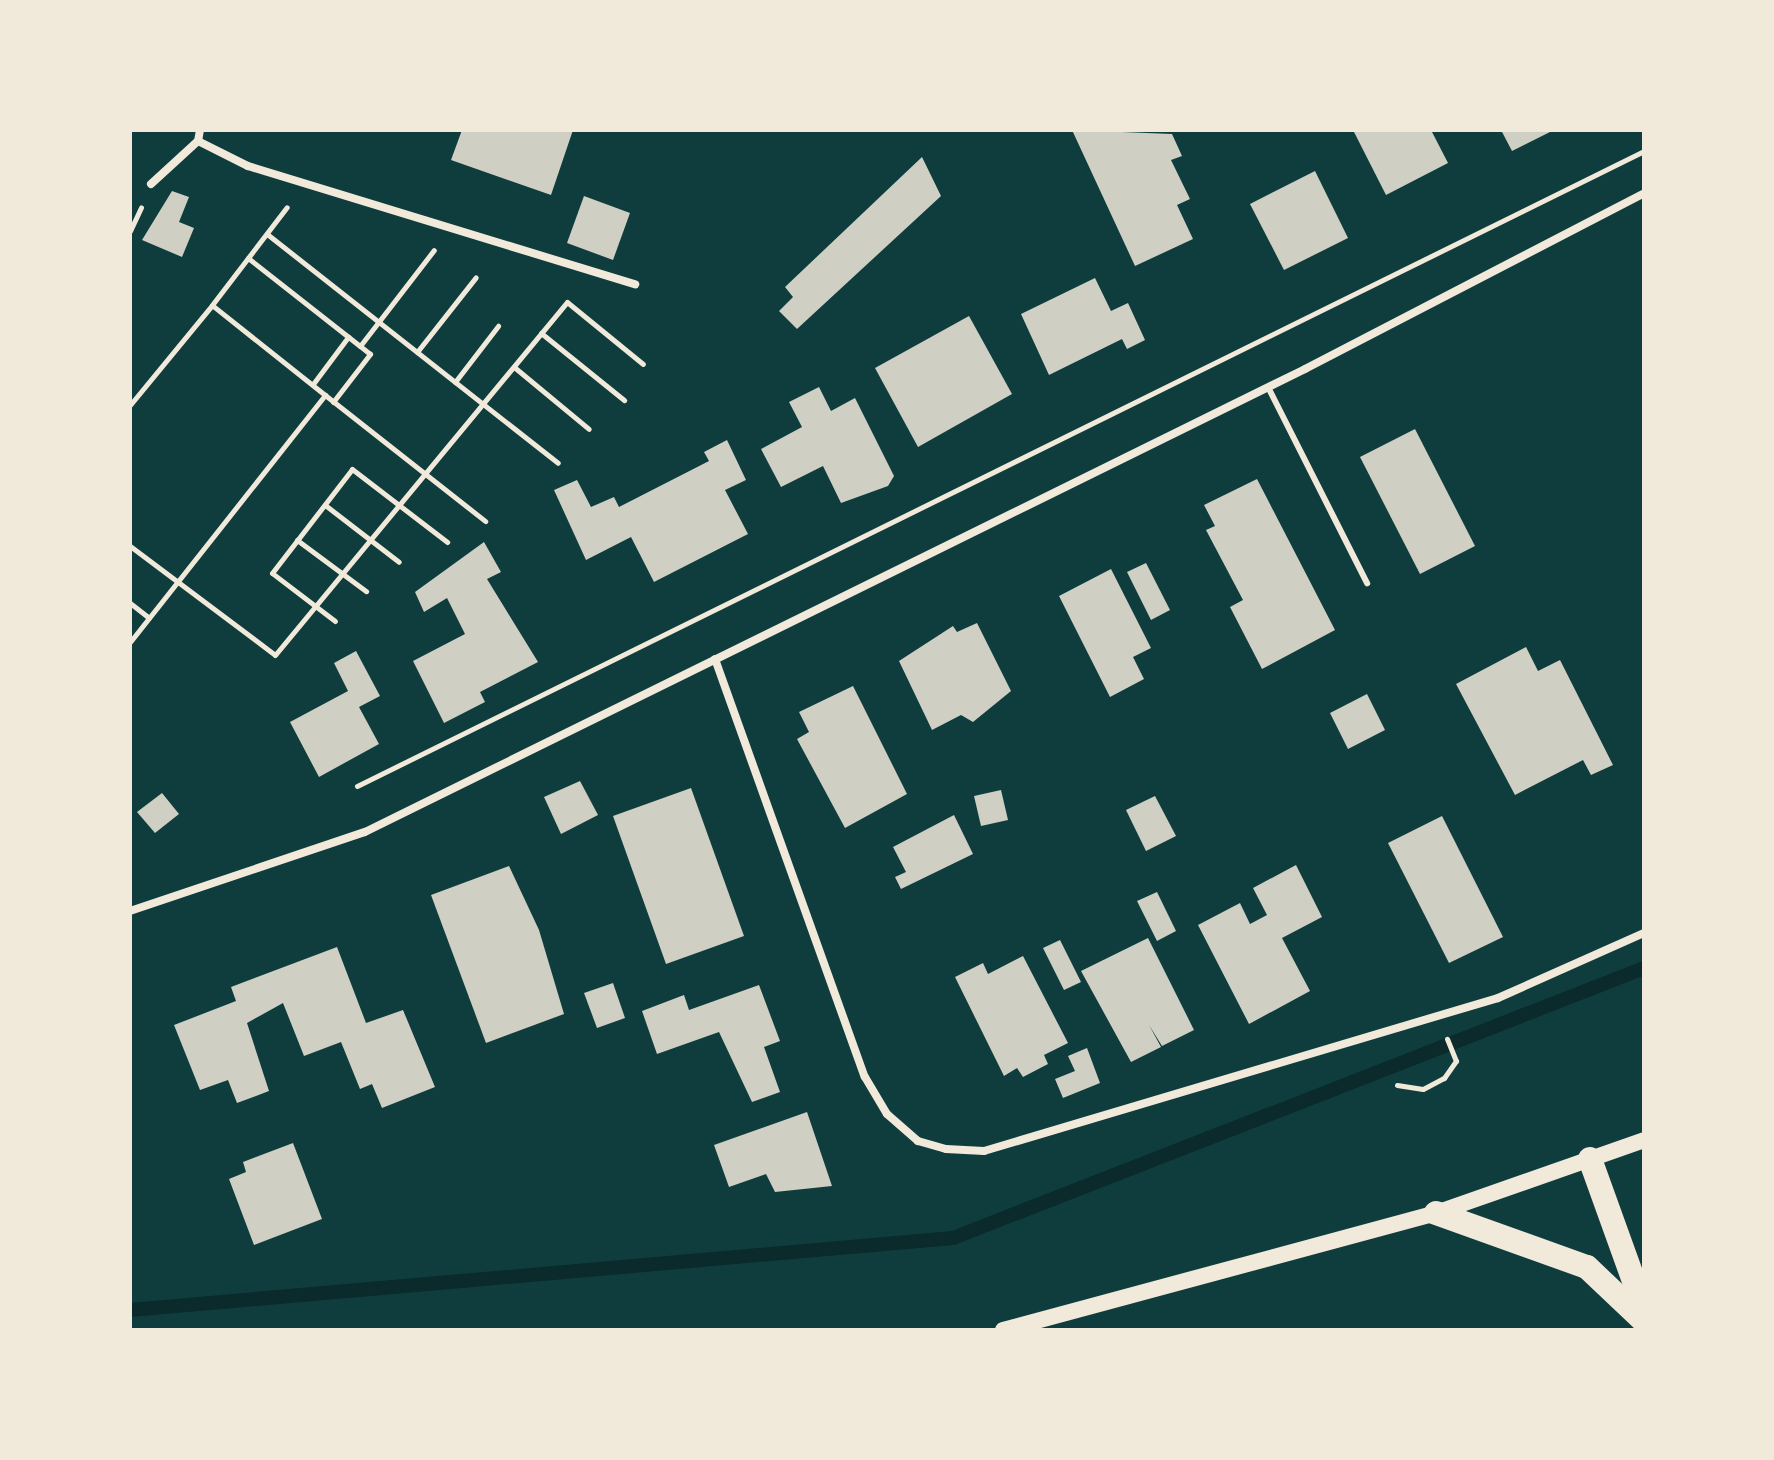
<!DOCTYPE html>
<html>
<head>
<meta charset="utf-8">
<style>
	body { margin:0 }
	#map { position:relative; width:1774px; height:1460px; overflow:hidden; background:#0f3d3e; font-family:Lato,sans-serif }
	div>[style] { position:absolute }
	.stream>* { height:14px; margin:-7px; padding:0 7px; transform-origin:7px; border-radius:7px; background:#0a2a2b }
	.building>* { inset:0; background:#cfcfc3 }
	.path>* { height:5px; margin:-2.5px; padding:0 2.5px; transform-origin:2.5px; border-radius:2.5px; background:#f1e9da }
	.service>* { height:6px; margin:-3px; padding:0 3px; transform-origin:3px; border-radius:3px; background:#f1e9da }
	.minor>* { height:8px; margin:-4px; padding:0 4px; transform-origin:4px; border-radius:4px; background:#f1e9da }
	.secondary>* { height:16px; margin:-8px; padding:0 8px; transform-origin:8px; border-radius:8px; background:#f1e9da }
	.motorway>* { height:24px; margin:-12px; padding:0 12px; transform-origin:12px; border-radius:12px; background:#f1e9da }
	span { translate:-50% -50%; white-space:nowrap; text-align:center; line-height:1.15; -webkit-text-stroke:8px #f1e9da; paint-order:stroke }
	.frame { position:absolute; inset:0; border:132px solid #f1e9da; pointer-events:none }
</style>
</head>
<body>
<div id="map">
	<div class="stream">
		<div style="left:130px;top:1310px;width:826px;rotate:-5deg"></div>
		<div style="left:953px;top:1238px;width:742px;rotate:-21.34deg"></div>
	</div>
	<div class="building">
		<div style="clip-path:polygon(462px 130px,573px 130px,551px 195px,451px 160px)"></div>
		<div style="clip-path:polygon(1072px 130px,1172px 134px,1182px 156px,1171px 160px,1190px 199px,1177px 205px,1193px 239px,1135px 266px)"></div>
		<div style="clip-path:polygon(1353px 130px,1431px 130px,1448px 163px,1386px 195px)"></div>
		<div style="clip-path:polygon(1501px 130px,1554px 130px,1512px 151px)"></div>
		<div style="clip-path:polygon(922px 157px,941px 196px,797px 329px,779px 311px,793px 297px,785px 287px)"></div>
		<div style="clip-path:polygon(1315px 171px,1348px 238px,1284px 270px,1250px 204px)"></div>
		<div style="clip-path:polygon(172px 191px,189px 197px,179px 222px,194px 228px,182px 257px,142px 240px)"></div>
		<div style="clip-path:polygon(584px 196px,630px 213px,613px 260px,567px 243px)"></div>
		<div style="clip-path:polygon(1095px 278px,1111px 311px,1128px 303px,1145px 340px,1127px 349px,1122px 339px,1049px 375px,1021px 314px)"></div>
		<div style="clip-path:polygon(969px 316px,1012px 394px,918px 447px,875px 368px)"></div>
		<div style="clip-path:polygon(819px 387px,831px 411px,855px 398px,894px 476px,888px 486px,841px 503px,823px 466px,781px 487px,761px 449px,802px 427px,789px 402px)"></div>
		<div style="clip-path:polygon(1415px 429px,1475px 546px,1420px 574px,1360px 457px)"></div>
		<div style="clip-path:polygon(727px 440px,746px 480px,725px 490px,748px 534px,654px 582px,631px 537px,586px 560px,554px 490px,577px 480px,591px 507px,614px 497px,619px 507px,709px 461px,704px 452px)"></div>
		<div style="clip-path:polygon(1257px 479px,1335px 630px,1262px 669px,1230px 607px,1243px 600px,1206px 530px,1215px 526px,1204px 505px)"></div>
		<div style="clip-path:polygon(484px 542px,501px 572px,487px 579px,538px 662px,480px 692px,485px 702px,444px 723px,413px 661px,465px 634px,447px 598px,424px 612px,415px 592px)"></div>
		<div style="clip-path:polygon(1146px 563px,1170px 610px,1151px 620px,1127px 572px)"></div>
		<div style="clip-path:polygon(1111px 569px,1151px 648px,1133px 657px,1144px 679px,1110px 697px,1059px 596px)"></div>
		<div style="clip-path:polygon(977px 623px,1011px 691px,973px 722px,961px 715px,932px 730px,899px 661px,953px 626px,957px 632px)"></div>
		<div style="clip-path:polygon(1526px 647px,1538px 671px,1560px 660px,1613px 765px,1591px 775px,1583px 760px,1515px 795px,1456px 684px)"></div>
		<div style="clip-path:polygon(356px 651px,380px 696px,359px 707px,379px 744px,319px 777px,290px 722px,348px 691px,334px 663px)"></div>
		<div style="clip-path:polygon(853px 686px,907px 794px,845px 828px,797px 739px,809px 732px,799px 712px)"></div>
		<div style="clip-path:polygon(1367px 694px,1385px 730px,1348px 749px,1330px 713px)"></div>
		<div style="clip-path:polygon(580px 781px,598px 815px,561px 834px,544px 797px)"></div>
		<div style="clip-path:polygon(691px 788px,744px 936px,666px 964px,613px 816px)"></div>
		<div style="clip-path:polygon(1001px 790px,1008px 820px,981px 826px,974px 796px)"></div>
		<div style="clip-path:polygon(162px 793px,179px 814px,155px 833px,137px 812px)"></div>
		<div style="clip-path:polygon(1155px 796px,1176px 836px,1146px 851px,1126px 810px)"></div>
		<div style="clip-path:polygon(954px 815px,973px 854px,901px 889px,895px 877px,906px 872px,893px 847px)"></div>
		<div style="clip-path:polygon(1442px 816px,1503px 937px,1449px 963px,1388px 843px)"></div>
		<div style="clip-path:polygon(1296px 865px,1322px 917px,1282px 938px,1310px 991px,1249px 1024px,1198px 925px,1240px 903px,1250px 924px,1267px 915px,1253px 888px)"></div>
		<div style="clip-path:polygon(509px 866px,539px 930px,564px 1014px,486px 1043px,431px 895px)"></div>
		<div style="clip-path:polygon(1157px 892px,1176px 931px,1157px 941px,1137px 901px)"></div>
		<div style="clip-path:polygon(1148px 938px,1194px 1030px,1162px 1046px,1149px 1025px,1161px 1047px,1131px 1062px,1081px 971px)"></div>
		<div style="clip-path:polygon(1060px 940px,1081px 982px,1064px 990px,1043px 948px)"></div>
		<div style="clip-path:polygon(337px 947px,366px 1023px,403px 1010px,435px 1087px,382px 1108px,372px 1084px,360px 1089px,341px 1042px,304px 1056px,283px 1003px,247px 1023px,269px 1091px,237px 1103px,228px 1080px,200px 1090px,174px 1025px,236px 1001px,231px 987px)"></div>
		<div style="clip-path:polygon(1023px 956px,1068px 1043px,1044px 1055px,1048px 1064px,1023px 1077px,1017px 1068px,1004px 1076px,955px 977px,983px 963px,988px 974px)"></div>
		<div style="clip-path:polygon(613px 983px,625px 1018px,597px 1028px,584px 993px)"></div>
		<div style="clip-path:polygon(759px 985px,780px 1041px,764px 1047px,780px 1092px,752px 1102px,719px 1032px,657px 1054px,642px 1011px,684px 995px,689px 1010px)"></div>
		<div style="clip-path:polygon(1087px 1048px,1100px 1083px,1063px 1098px,1055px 1079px,1075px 1071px,1068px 1056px)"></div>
		<div style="clip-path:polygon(807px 1112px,832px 1186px,775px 1192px,766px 1174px,729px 1187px,714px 1145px)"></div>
		<div style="clip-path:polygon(293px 1143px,322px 1219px,254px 1245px,229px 1179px,246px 1172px,243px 1162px)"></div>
	</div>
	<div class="path">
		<div style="left:130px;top:231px;width:26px;rotate:-65deg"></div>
		<div style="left:267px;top:234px;width:370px;rotate:38.2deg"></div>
		<div style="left:248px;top:258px;width:142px;rotate:38.2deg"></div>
		<div style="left:360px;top:346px;width:121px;rotate:-52.4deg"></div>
		<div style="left:541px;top:333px;width:107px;rotate:38.9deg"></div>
		<div style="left:417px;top:352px;width:95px;rotate:-51.8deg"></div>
		<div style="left:514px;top:367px;width:97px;rotate:39.6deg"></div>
		<div style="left:455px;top:382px;width:71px;rotate:-52.5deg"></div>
		<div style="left:313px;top:384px;width:59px;rotate:-53.3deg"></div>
		<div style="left:325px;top:395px;width:204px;rotate:38.2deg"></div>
		<div style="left:333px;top:402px;width:61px;rotate:-52.4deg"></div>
		<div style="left:370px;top:354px;width:13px;rotate:-141deg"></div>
		<div style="left:130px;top:405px;width:129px;rotate:-50.6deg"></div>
		<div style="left:325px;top:505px;width:93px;rotate:37.6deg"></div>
		<div style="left:297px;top:540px;width:86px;rotate:36.5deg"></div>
		<div style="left:130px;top:546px;width:181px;rotate:36.9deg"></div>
		<div style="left:275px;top:655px;width:458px;rotate:-50.4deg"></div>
		<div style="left:567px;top:302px;width:98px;rotate:39.2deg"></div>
		<div style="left:130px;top:603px;width:24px;rotate:38deg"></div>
		<div style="left:335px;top:621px;width:79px;rotate:-142.7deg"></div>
		<div style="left:272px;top:573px;width:131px;rotate:-52.4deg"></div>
		<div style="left:352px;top:469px;width:120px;rotate:37.5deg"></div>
		<div style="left:130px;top:642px;width:315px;rotate:-51.7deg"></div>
		<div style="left:325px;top:395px;width:144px;rotate:-141.5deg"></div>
		<div style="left:212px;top:305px;width:123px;rotate:-52.6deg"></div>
		<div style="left:357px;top:786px;width:1435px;rotate:-26.26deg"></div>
		<div style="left:1397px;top:1085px;width:26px;rotate:9deg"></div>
		<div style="left:1423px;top:1089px;width:24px;rotate:-28deg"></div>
		<div style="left:1444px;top:1078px;width:21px;rotate:-55deg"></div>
		<div style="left:1456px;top:1061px;width:24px;rotate:-112deg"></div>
	</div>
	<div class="service">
		<div style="left:1268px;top:387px;width:220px;rotate:63.2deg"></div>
	</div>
	<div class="minor">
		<div style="left:200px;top:130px;width:11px;rotate:100deg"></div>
		<div style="left:198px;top:141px;width:56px;rotate:26.6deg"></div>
		<div style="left:248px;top:166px;width:405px;rotate:17deg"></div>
		<div style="left:151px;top:184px;width:64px;rotate:-42.5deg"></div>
		<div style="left:715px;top:659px;width:444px;rotate:70.3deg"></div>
		<div style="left:865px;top:1077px;width:43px;rotate:59.3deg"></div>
		<div style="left:887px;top:1114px;width:41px;rotate:41.1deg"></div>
		<div style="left:918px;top:1141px;width:29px;rotate:16deg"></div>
		<div style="left:946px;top:1149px;width:38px;rotate:3deg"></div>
		<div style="left:984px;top:1151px;width:536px;rotate:-16.58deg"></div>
		<div style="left:1498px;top:998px;width:160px;rotate:-24deg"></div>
		<div style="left:130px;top:911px;width:248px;rotate:-18.6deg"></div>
		<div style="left:365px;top:832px;width:1048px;rotate:-26.22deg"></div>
		<div style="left:1305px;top:369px;width:382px;rotate:-27.4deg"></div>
	</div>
	<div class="secondary">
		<div style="left:1003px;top:1330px;width:449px;rotate:-15.1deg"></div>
		<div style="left:1436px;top:1213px;width:220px;rotate:-19.3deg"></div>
	</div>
	<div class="motorway">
		<div style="left:1590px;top:1159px;width:159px;rotate:70.2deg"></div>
		<div style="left:1436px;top:1213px;width:160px;rotate:19.7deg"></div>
		<div style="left:1587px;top:1267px;width:79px;rotate:43.5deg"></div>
	</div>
	<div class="frame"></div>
</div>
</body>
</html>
